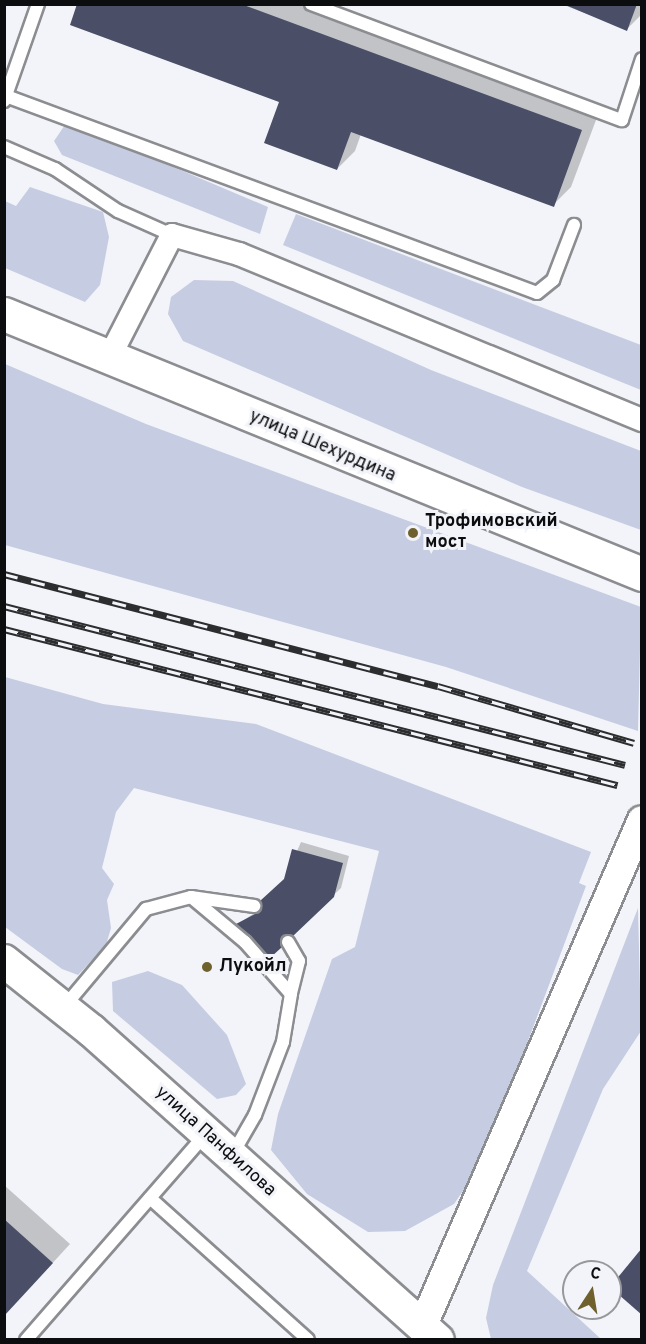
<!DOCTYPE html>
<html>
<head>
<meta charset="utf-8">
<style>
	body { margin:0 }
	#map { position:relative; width:646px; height:1344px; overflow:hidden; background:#f3f4f9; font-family:Overpass,sans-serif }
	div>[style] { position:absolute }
	.green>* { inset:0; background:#c6cce1 }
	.shadow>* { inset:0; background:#0003 }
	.building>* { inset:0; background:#4a4f67 }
	.roads { filter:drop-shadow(2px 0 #8c8d91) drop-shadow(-2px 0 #8c8d91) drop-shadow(0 2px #8c8d91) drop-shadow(0 -2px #8c8d91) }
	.service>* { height:12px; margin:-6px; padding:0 6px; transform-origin:6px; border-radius:6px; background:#fff }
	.minor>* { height:22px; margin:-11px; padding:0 11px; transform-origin:11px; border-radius:11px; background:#fff }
	.tertiary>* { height:28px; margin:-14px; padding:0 14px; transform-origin:14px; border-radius:14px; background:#fff }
	.secondary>* { height:32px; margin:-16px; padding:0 16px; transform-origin:16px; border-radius:16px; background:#fff }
	.primary>* { height:33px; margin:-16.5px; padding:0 16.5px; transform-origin:16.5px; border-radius:16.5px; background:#fff }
	.rail>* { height:7px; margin-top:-3.5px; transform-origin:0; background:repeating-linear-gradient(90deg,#f3f4f9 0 14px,#2c2d2f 0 28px); box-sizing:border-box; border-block:2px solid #2c2d2f }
	.dots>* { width:16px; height:16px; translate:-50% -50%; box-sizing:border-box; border:3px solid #f3f4f9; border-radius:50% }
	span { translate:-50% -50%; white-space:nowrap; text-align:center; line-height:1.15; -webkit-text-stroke:6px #f3f4f9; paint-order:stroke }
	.street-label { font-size:18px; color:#0c0d0e }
	.poi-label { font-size:18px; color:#0c0d0e; font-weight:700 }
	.left { translate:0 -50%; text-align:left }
	.frame { position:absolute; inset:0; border:6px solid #0c0d0e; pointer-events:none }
	.north { position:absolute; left:562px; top:1260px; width:60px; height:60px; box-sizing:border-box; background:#f3f4f9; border:2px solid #97989b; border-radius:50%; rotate:12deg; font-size:16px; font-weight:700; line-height:24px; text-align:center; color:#0c0d0e }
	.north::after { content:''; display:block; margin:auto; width:21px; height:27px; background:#6e612e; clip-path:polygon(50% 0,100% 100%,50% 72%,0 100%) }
</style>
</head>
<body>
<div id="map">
	<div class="green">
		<div style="clip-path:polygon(67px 122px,268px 207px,260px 234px,62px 155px,54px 141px)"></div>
		<div style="clip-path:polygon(30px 187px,103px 212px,109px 237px,100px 285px,85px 302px,5px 268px,5px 201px,16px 206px)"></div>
		<div style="clip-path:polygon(296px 214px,641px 345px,641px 390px,283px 245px)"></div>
		<div style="clip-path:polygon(194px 280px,233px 281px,431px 370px,641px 451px,641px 530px,522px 487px,183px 341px,168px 314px,171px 297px)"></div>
		<div style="clip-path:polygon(5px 364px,146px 424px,641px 607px,638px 731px,446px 667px,5px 545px)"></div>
		<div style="clip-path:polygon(5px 677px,103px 704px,256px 724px,591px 852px,579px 883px,586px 886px,528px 1041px,474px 1175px,454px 1204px,405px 1231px,368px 1232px,307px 1194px,271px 1150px,278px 1114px,332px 959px,355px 947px,379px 851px,134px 788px,116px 812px,102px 868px,114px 884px,107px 900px,111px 928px,106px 945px,78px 975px,62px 969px,5px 927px)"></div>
		<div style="clip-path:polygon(638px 908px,641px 1031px,603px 1089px,527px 1271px,601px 1339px,491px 1339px,486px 1318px,493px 1285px)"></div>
		<div style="clip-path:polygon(148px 971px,182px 985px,227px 1035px,246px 1084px,236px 1095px,217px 1099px,113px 1011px,112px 982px)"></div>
	</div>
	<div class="shadow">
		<div style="clip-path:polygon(79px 4px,307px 4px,599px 112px,571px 187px,553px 205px,361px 134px,355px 151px,337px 169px,280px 101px)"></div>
		<div style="clip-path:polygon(561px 4px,642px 4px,642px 14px,627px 29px)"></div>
		<div style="clip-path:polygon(301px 842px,349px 856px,341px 888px,270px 956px,238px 924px,262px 908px,285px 879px)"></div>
		<div style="clip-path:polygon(4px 1185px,70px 1244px,4px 1316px)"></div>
	</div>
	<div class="building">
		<div style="clip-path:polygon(77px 4px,241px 4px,582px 130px,554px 207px,351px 132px,337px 170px,264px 143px,279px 102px,70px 25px)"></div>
		<div style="clip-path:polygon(563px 4px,637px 4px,627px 31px)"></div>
		<div style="clip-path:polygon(292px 849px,343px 863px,334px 897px,293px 936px,283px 935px,282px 947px,270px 958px,236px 924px,261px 911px,260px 901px,284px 879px)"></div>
		<div style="clip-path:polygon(4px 1219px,53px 1263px,4px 1316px)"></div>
		<div style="clip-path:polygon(642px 1248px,642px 1315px,610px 1287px)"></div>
	</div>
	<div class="roads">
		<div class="service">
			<div style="left:311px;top:4px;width:332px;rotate:20.5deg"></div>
			<div style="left:622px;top:120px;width:64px;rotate:-71.8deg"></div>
			<div style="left:6px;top:96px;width:566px;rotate:20.35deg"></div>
			<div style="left:537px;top:293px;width:21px;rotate:-39deg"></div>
			<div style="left:553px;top:280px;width:59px;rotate:-69.1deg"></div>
			<div style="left:4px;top:101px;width:103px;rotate:-70.7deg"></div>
			<div style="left:4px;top:147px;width:56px;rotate:23.3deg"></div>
			<div style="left:55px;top:169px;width:76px;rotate:33.7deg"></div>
			<div style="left:118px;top:211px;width:59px;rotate:24deg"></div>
			<div style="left:191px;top:897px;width:64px;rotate:8.1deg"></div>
			<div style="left:288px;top:942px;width:22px;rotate:60deg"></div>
			<div style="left:299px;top:961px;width:34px;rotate:104deg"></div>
			<div style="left:64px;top:1007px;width:128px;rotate:-50.1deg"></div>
			<div style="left:146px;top:909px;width:47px;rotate:-14.9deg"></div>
			<div style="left:191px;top:897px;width:70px;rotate:39.8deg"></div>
			<div style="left:245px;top:942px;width:69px;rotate:48.5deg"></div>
			<div style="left:291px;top:994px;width:49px;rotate:99.5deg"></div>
			<div style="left:283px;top:1042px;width:78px;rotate:111deg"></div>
			<div style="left:255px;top:1115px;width:46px;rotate:119.9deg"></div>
			<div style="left:150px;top:1198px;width:212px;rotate:41.9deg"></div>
			<div style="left:26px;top:1340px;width:274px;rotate:-48.9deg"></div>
		</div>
		<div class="minor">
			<div style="left:109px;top:358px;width:138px;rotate:-62.9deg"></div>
			<div style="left:172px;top:235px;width:70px;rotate:15.8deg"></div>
			<div style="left:239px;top:254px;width:436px;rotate:22.4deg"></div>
		</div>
		<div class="tertiary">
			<div style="left:423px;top:1325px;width:550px;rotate:-66.56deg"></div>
		</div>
		<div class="secondary">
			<div style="left:4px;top:961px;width:112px;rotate:38.5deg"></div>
			<div style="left:92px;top:1031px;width:464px;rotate:41.8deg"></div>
		</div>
		<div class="primary">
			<div style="left:4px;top:314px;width:689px;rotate:22.17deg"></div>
		</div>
	</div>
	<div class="rail">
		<div style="left:4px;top:574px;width:448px;rotate:14.5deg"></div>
		<div style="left:438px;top:686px;width:204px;rotate:16.2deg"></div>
		<div style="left:4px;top:606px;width:641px;rotate:14.36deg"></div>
		<div style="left:4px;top:629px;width:633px;rotate:14.28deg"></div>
	</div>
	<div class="dots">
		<div style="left:413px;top:533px;background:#6e612e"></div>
		<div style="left:207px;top:967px;background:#6e612e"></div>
	</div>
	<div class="street-label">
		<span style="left:322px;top:447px;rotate:23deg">улица Шехурдина</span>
		<span style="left:215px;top:1142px;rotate:42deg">улица Панфилова</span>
	</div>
	<div class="poi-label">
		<span class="left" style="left:425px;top:533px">Трофимовский<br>мост</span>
		<span class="left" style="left:219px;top:967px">Лукойл</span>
	</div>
	<div class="frame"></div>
	<div class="north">С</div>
</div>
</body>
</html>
